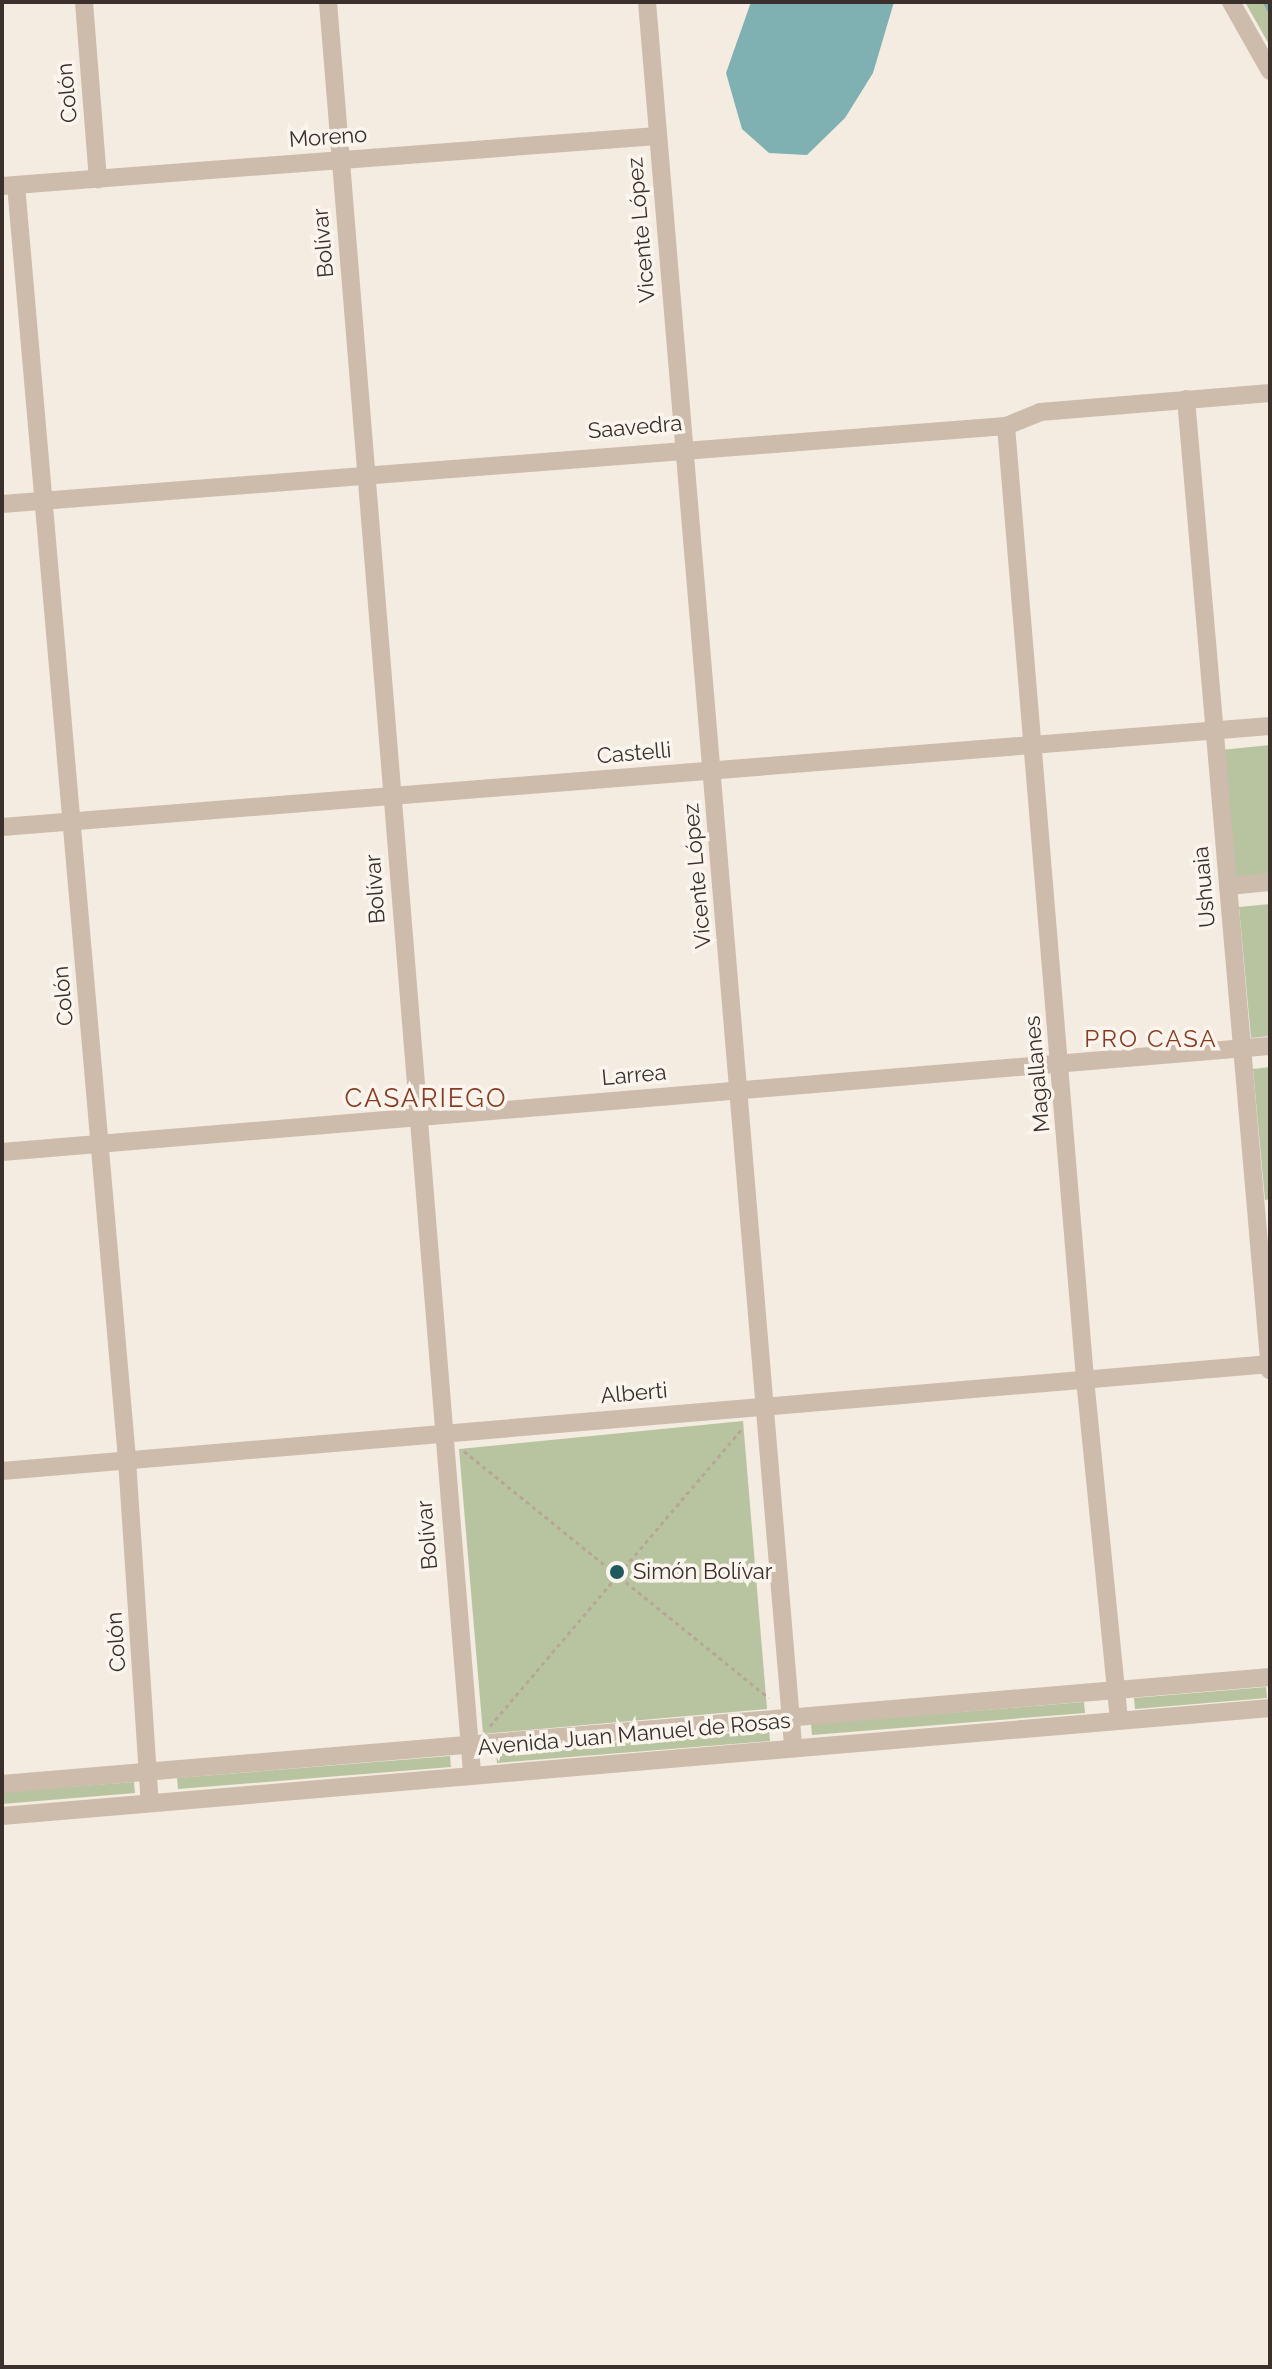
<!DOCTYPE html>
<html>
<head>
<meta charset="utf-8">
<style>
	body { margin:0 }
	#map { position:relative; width:1272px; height:2369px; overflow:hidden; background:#f4ebe1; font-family:Raleway,sans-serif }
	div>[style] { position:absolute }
	.green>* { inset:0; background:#b8c4a0 }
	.water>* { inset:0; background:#7fb0b2 }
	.stream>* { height:5px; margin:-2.5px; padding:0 2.5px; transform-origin:2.5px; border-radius:2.5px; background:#7fb0b2 }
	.path>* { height:3px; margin-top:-1.5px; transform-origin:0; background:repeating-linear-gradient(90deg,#b9a596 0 4px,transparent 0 8px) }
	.minor>* { height:18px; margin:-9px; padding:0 9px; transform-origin:9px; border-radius:9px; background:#cdbbac }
	.dots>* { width:22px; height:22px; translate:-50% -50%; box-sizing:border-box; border:4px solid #fbf5ee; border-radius:50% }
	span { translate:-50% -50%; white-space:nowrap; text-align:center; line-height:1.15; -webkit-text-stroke:7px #fbf5ee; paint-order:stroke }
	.street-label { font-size:22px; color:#3b302b }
	.poi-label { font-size:22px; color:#3b302b }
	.left { translate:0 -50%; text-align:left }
	.neighbourhood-label { font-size:24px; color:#8c3b22; letter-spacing:2px }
	.quarter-label { font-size:26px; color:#8c3b22; letter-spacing:2px }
	.frame { position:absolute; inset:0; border:4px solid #3b302b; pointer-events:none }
</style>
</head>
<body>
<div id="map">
	<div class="green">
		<div style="clip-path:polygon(1245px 2px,1270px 2px,1270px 46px)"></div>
		<div style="clip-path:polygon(1270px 745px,1270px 877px,1234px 880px,1221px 750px)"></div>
		<div style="clip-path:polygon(1270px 904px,1270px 1036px,1251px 1038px,1239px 907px)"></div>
		<div style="clip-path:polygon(1270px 1067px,1270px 1199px,1265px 1200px,1253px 1069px)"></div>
		<div style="clip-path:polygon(743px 1421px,767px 1709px,483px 1734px,459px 1449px)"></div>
		<div style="clip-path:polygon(1266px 1687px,1267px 1698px,1135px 1709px,1134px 1698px)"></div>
		<div style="clip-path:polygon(1084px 1702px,1085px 1713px,812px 1735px,811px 1724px)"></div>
		<div style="clip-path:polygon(769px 1730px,770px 1741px,497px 1763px,496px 1752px)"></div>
		<div style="clip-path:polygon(450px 1756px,451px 1767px,178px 1789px,177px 1778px)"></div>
		<div style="clip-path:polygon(134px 1782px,135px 1793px,2px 1804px,2px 1792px)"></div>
	</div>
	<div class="water">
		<div style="clip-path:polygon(751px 2px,894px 2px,873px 73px,845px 118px,807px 155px,769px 153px,742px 129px,726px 73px)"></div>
	</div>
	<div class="stream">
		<div style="left:1265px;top:2px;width:10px;rotate:61deg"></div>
	</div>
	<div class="path">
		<div style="left:464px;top:1451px;width:392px;rotate:39deg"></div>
		<div style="left:490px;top:1726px;width:392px;rotate:-49.7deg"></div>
	</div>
	<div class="minor">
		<div style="left:84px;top:2px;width:178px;rotate:85.5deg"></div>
		<div style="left:328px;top:2px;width:1776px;rotate:85.35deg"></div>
		<div style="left:647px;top:2px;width:1749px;rotate:85.21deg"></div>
		<div style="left:1231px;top:2px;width:79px;rotate:60.5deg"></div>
		<div style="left:16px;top:185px;width:1280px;rotate:85.02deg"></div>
		<div style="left:127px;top:1460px;width:344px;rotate:86.2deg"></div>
		<div style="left:2px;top:186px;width:657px;rotate:-4.37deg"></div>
		<div style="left:1186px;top:399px;width:975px;rotate:85.06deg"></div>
		<div style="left:1006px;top:426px;width:956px;rotate:85.26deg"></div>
		<div style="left:1085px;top:1379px;width:342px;rotate:84.3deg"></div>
		<div style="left:2px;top:504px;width:1007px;rotate:-4.44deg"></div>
		<div style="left:1006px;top:426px;width:37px;rotate:-22deg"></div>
		<div style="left:1040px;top:412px;width:231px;rotate:-4.7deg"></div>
		<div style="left:2px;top:827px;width:1272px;rotate:-4.55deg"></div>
		<div style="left:1228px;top:886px;width:42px;rotate:-5.4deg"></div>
		<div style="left:2px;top:1152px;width:1272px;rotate:-4.78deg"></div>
		<div style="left:2px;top:1471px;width:1273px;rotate:-4.82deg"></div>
		<div style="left:2px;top:1784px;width:1273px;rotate:-4.82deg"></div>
		<div style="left:2px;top:1816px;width:1273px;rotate:-4.87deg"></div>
	</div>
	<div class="dots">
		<div style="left:617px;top:1572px;background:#1f5a5e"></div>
	</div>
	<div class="street-label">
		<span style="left:67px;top:93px;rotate:-95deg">Colón</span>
		<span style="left:328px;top:137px;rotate:-4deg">Moreno</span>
		<span style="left:641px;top:230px;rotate:-95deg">Vicente López</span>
		<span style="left:323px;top:243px;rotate:-95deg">Bolívar</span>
		<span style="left:635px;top:427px;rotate:-5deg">Saavedra</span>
		<span style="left:634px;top:753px;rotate:-5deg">Castelli</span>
		<span style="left:697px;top:876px;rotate:-95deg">Vicente López</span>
		<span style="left:1204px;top:887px;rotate:-95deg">Ushuaia</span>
		<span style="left:375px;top:889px;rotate:-94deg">Bolívar</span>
		<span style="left:63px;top:996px;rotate:-95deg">Colón</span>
		<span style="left:1037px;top:1074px;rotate:-95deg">Magallanes</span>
		<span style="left:634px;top:1075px;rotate:-5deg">Larrea</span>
		<span style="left:634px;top:1393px;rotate:-5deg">Alberti</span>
		<span style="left:427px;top:1535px;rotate:-95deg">Bolívar</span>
		<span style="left:116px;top:1642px;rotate:-94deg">Colón</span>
		<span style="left:634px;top:1734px;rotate:-5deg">Avenida Juan Manuel de Rosas</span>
	</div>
	<div class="poi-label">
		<span class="left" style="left:633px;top:1572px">Simón Bolívar</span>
	</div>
	<div class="neighbourhood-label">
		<span style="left:1151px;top:1039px">PRO CASA</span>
	</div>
	<div class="quarter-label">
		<span style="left:426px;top:1099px">CASARIEGO</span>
	</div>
	<div class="frame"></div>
</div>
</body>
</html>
